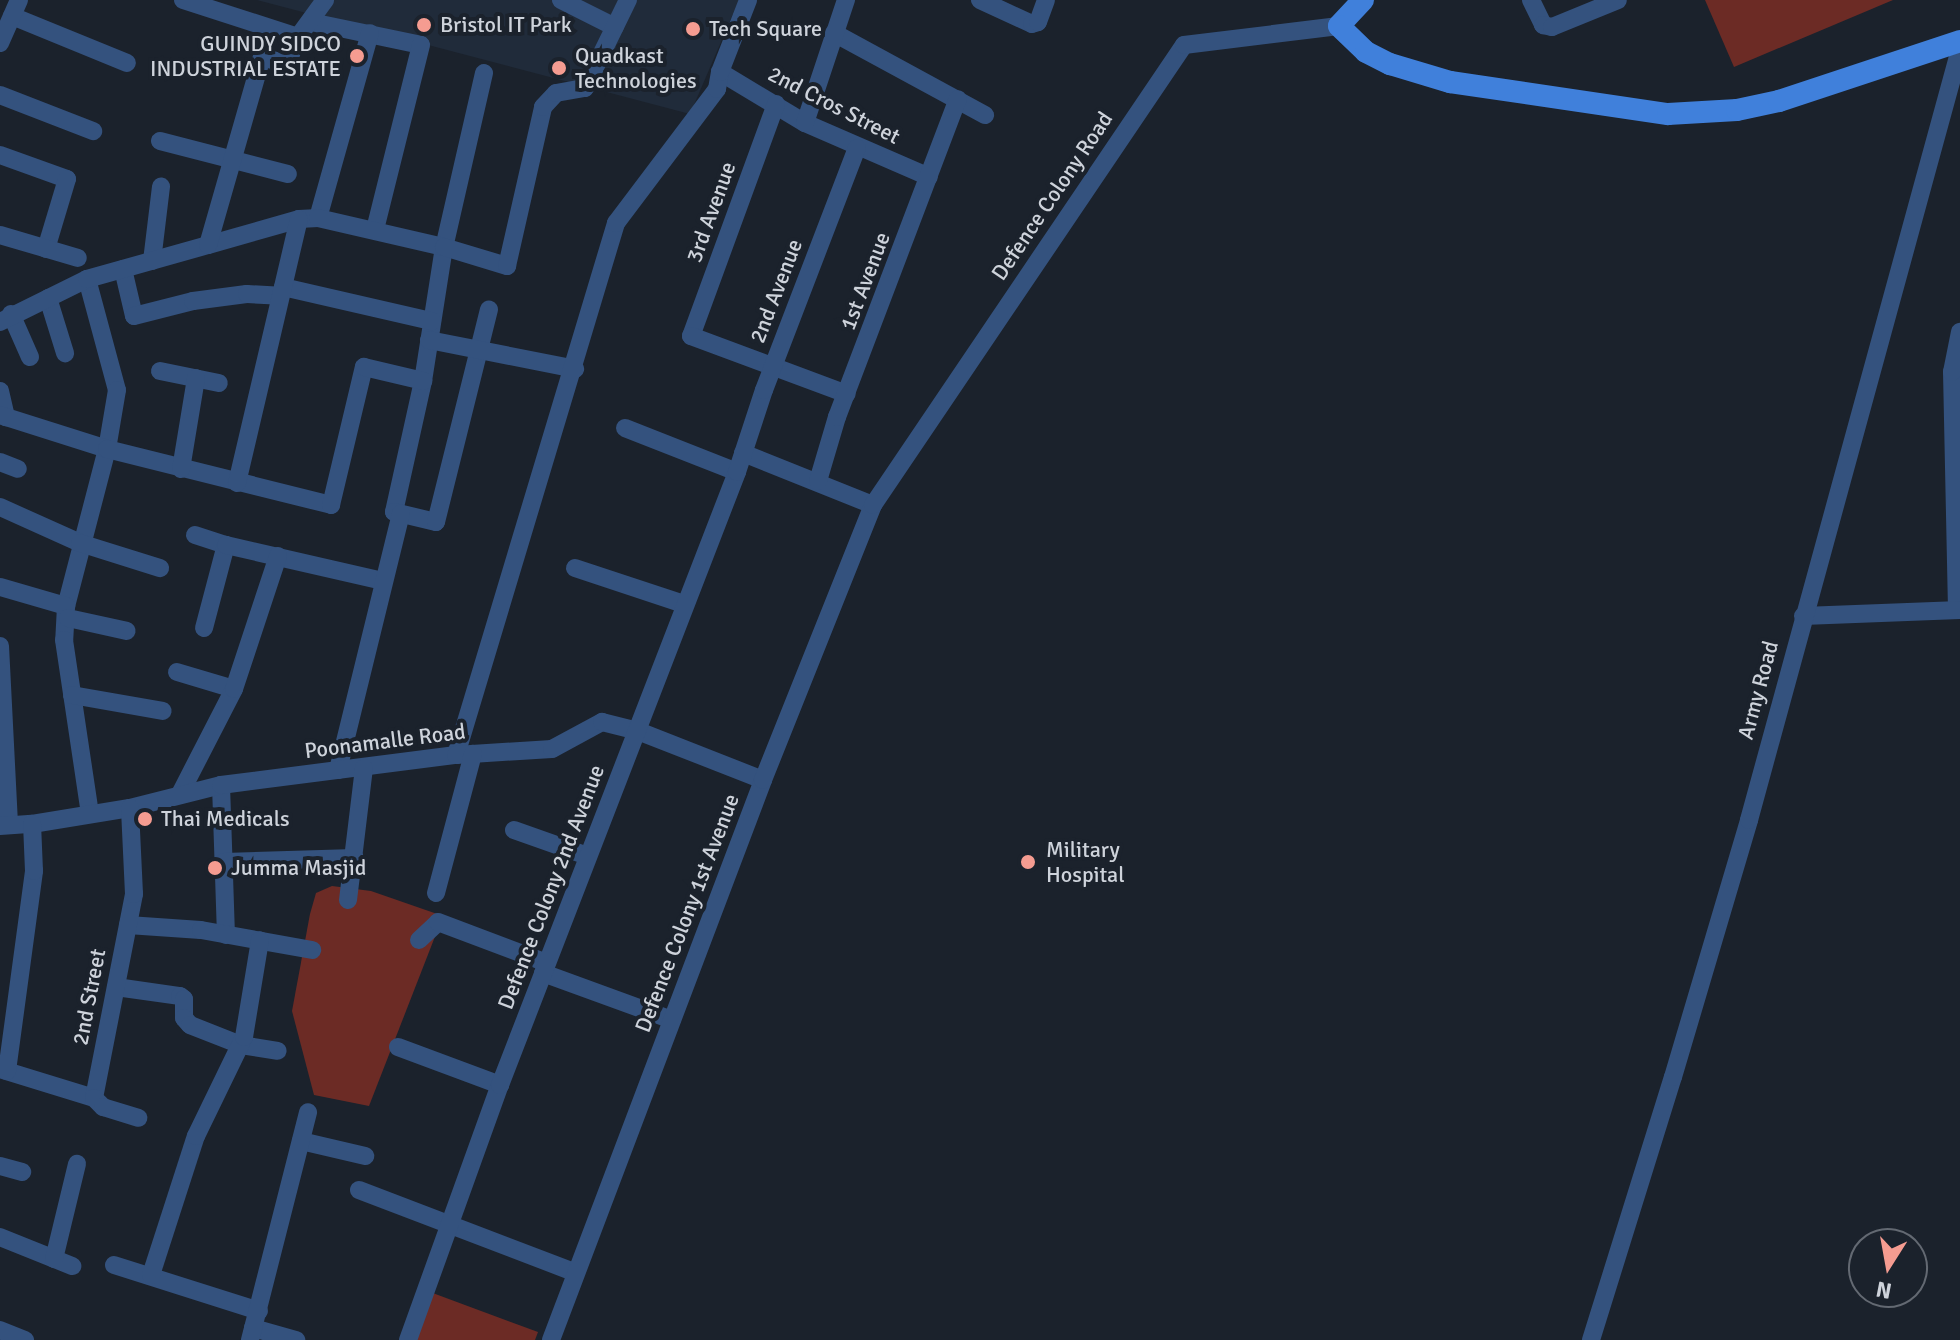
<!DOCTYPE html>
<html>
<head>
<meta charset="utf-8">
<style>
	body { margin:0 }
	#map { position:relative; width:1960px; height:1340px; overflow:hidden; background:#1b222c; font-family:Signika,sans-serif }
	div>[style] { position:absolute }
	.built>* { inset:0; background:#202b3a }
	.green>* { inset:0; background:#6c2b25 }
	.minor>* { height:18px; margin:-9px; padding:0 9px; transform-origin:9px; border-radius:9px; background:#34527e }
	.major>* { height:22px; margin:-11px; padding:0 11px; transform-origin:11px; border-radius:11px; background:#4080db }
	.dots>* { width:22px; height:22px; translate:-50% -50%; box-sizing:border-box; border:4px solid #1b222c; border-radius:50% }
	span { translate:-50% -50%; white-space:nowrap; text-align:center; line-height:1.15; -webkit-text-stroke:8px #1b222c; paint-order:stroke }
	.poi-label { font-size:22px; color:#ced3db }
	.left { translate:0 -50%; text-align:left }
	.right { translate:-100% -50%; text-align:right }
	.street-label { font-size:22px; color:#ced3db }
	.north { position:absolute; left:1848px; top:1228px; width:80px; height:80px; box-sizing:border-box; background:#1b222c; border:2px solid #636972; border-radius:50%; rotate:191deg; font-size:22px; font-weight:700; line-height:32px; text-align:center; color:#ced3db }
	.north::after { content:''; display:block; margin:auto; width:28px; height:36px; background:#f59c91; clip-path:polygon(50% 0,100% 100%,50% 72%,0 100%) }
</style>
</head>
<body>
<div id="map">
	<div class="built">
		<div style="clip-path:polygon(257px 0,739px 0,690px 114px)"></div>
	</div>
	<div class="green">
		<div style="clip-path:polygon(1705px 0,1893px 0,1734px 67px)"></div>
		<div style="clip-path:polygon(332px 886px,371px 891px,443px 916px,369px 1106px,314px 1095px,292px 1011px,310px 914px,316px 893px)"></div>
		<div style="clip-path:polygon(430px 1292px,538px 1332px,535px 1340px,412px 1340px)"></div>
	</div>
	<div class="minor">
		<div style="left:183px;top:0;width:121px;rotate:17.8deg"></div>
		<div style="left:561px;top:0;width:60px;rotate:26.6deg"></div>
		<div style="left:980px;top:0;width:57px;rotate:24.8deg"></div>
		<div style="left:1032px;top:24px;width:6px;rotate:-18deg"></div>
		<div style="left:1038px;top:22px;width:23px;rotate:-70deg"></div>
		<div style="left:1531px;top:0;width:28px;rotate:64deg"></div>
		<div style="left:1543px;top:25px;width:9px;rotate:13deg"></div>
		<div style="left:1552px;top:27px;width:71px;rotate:-22.2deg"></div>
		<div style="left:12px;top:16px;width:124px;rotate:22.2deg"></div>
		<div style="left:311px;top:22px;width:112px;rotate:11.8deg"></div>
		<div style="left:421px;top:45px;width:191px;rotate:104deg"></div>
		<div style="left:834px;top:33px;width:172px;rotate:28.5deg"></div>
		<div style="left:0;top:43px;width:47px;rotate:-66.2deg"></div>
		<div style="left:720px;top:72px;width:99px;rotate:31deg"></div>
		<div style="left:805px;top:123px;width:135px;rotate:23.5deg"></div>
		<div style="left:484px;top:73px;width:179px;rotate:102.9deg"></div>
		<div style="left:444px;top:247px;width:136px;rotate:98.9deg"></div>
		<div style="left:423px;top:381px;width:134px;rotate:102.5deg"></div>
		<div style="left:394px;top:512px;width:43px;rotate:13.4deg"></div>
		<div style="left:436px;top:522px;width:219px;rotate:-76deg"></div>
		<div style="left:0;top:95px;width:100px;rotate:21.2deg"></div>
		<div style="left:776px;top:104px;width:247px;rotate:110.1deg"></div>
		<div style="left:691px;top:336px;width:166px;rotate:20.4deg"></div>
		<div style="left:805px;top:123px;width:130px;rotate:-71.6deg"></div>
		<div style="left:160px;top:141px;width:132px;rotate:14.5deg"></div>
		<div style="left:0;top:155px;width:71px;rotate:19.7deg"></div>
		<div style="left:67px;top:179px;width:73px;rotate:106.7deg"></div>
		<div style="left:318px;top:218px;width:192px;rotate:-74.3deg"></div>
		<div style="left:0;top:235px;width:81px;rotate:16.4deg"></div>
		<div style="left:208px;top:245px;width:95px;rotate:-15.9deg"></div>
		<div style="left:299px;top:219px;width:19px;rotate:-3deg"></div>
		<div style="left:318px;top:218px;width:129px;rotate:13deg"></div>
		<div style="left:444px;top:247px;width:66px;rotate:16.8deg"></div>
		<div style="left:507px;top:266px;width:163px;rotate:-77.2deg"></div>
		<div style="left:543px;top:107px;width:19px;rotate:-47deg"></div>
		<div style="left:556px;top:93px;width:29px;rotate:-10deg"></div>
		<div style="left:585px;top:88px;width:98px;rotate:-64deg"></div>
		<div style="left:152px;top:261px;width:75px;rotate:-83.1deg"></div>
		<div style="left:123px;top:269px;width:48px;rotate:76.8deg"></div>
		<div style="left:134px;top:316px;width:61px;rotate:-14.3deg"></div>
		<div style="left:193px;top:301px;width:54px;rotate:-7.4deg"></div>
		<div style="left:247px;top:294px;width:33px;rotate:3deg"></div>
		<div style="left:87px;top:279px;width:115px;rotate:74.9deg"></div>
		<div style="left:117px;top:390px;width:60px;rotate:99.6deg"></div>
		<div style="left:107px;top:449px;width:162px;rotate:104.6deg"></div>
		<div style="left:66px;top:606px;width:34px;rotate:93deg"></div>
		<div style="left:64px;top:640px;width:176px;rotate:81.5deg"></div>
		<div style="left:283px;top:287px;width:153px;rotate:12.9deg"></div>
		<div style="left:48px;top:298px;width:58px;rotate:72.8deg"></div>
		<div style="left:11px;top:314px;width:47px;rotate:66.2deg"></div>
		<div style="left:0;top:322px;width:97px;rotate:-26.3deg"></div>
		<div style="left:87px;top:279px;width:126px;rotate:-15.7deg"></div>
		<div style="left:208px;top:245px;width:196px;rotate:-74deg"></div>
		<div style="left:262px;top:57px;width:26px;rotate:16deg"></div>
		<div style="left:287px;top:64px;width:29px;rotate:-68deg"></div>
		<div style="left:298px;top:37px;width:46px;rotate:-53.9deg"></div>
		<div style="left:429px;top:340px;width:149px;rotate:11.2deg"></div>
		<div style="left:160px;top:371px;width:60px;rotate:11.5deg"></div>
		<div style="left:0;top:391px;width:27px;rotate:77deg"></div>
		<div style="left:0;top:415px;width:112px;rotate:17.6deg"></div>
		<div style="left:107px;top:449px;width:231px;rotate:14deg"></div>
		<div style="left:331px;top:505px;width:142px;rotate:-76.6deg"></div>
		<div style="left:364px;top:367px;width:61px;rotate:13.3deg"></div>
		<div style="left:625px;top:428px;width:120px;rotate:21.4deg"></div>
		<div style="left:743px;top:453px;width:140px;rotate:21.8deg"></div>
		<div style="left:0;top:462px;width:19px;rotate:21deg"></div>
		<div style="left:181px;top:469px;width:92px;rotate:-80.6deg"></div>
		<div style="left:818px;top:481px;width:67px;rotate:-73.5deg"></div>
		<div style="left:837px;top:417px;width:340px;rotate:-69.2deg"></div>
		<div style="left:237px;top:483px;width:271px;rotate:-76.8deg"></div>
		<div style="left:0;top:507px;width:88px;rotate:24.2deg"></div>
		<div style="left:80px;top:543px;width:84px;rotate:17.4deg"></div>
		<div style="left:195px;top:535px;width:33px;rotate:18deg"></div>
		<div style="left:575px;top:568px;width:115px;rotate:18.3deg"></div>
		<div style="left:0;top:587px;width:69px;rotate:16.1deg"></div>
		<div style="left:1957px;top:610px;width:238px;rotate:-91.2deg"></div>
		<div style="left:1952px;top:372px;width:41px;rotate:-78.7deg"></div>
		<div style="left:1803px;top:616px;width:157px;rotate:-2.2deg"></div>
		<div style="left:68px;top:618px;width:60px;rotate:12.4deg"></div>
		<div style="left:204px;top:628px;width:86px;rotate:-75.2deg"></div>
		<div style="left:226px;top:545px;width:161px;rotate:12.9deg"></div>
		<div style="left:0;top:646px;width:178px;rotate:87.1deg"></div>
		<div style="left:177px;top:672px;width:59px;rotate:16.6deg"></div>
		<div style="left:72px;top:695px;width:92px;rotate:10deg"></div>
		<div style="left:456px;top:755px;width:556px;rotate:-73.26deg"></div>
		<div style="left:616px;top:223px;width:168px;rotate:-53deg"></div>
		<div style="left:717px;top:89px;width:17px;rotate:-80deg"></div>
		<div style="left:720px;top:72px;width:77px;rotate:-68.7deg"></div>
		<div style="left:338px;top:770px;width:264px;rotate:-76.2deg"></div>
		<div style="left:221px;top:785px;width:150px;rotate:88.1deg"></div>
		<div style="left:180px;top:794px;width:118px;rotate:-62.8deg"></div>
		<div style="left:234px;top:689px;width:140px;rotate:-71.7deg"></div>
		<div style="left:0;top:826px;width:32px;rotate:-4deg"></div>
		<div style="left:32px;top:824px;width:99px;rotate:-9.3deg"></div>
		<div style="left:130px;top:808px;width:94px;rotate:-14.2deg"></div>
		<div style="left:221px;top:785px;width:237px;rotate:-7.3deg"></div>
		<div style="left:456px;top:755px;width:96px;rotate:-3.6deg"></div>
		<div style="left:552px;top:749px;width:57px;rotate:-28.4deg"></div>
		<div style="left:602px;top:722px;width:37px;rotate:14deg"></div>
		<div style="left:638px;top:731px;width:134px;rotate:21.4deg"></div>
		<div style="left:514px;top:830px;width:78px;rotate:19.4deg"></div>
		<div style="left:224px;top:862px;width:131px;rotate:-1.7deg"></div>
		<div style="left:436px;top:893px;width:144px;rotate:-75.1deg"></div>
		<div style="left:348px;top:900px;width:133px;rotate:-83.1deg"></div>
		<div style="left:128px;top:925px;width:73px;rotate:3.9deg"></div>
		<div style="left:201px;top:930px;width:113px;rotate:10.2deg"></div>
		<div style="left:419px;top:940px;width:26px;rotate:-43deg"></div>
		<div style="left:438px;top:922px;width:116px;rotate:20.6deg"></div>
		<div style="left:543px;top:973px;width:137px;rotate:20deg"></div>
		<div style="left:116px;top:987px;width:65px;rotate:8deg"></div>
		<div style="left:180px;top:996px;width:5px;rotate:37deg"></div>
		<div style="left:184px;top:999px;width:19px;rotate:90deg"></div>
		<div style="left:184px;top:1018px;width:9px;rotate:49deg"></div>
		<div style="left:190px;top:1025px;width:55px;rotate:21.4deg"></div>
		<div style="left:241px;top:1045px;width:37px;rotate:9deg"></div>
		<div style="left:398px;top:1047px;width:109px;rotate:20.4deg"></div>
		<div style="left:0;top:1069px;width:98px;rotate:17.1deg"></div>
		<div style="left:94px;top:1098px;width:208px;rotate:-78.9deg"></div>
		<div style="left:134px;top:894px;width:86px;rotate:-92.7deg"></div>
		<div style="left:7px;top:1071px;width:202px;rotate:-82.3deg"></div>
		<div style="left:34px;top:871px;width:47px;rotate:-92.4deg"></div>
		<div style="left:94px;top:1098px;width:13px;rotate:45deg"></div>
		<div style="left:103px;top:1107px;width:37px;rotate:17deg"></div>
		<div style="left:301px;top:1141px;width:66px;rotate:13.2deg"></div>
		<div style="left:0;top:1166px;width:23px;rotate:15deg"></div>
		<div style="left:359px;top:1190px;width:232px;rotate:20.9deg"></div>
		<div style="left:0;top:1237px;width:78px;rotate:21.9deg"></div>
		<div style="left:54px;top:1259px;width:98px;rotate:-76.4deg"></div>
		<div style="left:114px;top:1265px;width:152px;rotate:17.6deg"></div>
		<div style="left:151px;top:1275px;width:146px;rotate:-72.1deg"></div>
		<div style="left:196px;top:1136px;width:110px;rotate:-64.1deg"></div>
		<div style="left:244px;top:1037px;width:98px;rotate:-80.6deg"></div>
		<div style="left:253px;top:1328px;width:45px;rotate:15.6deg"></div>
		<div style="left:0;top:1330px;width:27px;rotate:22deg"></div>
		<div style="left:250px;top:1340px;width:235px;rotate:-75.7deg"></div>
		<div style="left:408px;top:1340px;width:271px;rotate:-70.2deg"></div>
		<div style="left:500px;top:1085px;width:657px;rotate:-68.86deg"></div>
		<div style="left:737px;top:472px;width:86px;rotate:-71.8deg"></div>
		<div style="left:764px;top:390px;width:259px;rotate:-69deg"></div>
		<div style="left:551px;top:1340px;width:599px;rotate:-69.26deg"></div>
		<div style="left:763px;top:780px;width:296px;rotate:-68.2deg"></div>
		<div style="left:873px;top:505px;width:555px;rotate:-55.94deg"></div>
		<div style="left:1184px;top:45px;width:156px;rotate:-7deg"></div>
		<div style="left:1591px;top:1340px;width:275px;rotate:-72.7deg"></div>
		<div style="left:1673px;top:1077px;width:268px;rotate:-73.5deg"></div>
		<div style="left:1749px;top:820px;width:799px;rotate:-74.69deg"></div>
	</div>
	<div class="major">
		<div style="left:1363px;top:0;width:35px;rotate:133deg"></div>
		<div style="left:1339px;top:26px;width:37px;rotate:44deg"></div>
		<div style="left:1366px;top:52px;width:27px;rotate:27deg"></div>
		<div style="left:1390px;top:64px;width:63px;rotate:16.7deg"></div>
		<div style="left:1450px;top:82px;width:220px;rotate:8.4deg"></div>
		<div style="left:1668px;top:114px;width:69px;rotate:-3.3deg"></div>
		<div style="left:1737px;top:110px;width:43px;rotate:-12.1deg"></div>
		<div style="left:1779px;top:101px;width:191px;rotate:-18.3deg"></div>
	</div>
	<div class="dots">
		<div style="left:424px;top:25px;background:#f59c91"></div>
		<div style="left:693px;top:29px;background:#f59c91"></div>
		<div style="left:357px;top:56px;background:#f59c91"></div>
		<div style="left:559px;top:68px;background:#f59c91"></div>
		<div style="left:145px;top:819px;background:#f59c91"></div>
		<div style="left:1028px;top:862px;background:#f59c91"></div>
		<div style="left:215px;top:868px;background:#f59c91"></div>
	</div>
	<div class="poi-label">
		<span class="left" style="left:440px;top:25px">Bristol IT Park</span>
		<span class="left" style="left:709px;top:29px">Tech Square</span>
		<span class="right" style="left:341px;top:56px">GUINDY SIDCO<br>INDUSTRIAL ESTATE</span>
		<span class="left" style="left:575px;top:68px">Quadkast<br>Technologies</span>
		<span class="left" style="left:161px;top:819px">Thai Medicals</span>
		<span class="left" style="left:1046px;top:862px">Military<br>Hospital</span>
		<span class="left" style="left:231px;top:868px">Jumma Masjid</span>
	</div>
	<div class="street-label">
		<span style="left:834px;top:105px;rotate:27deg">2nd Cros Street</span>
		<span style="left:1052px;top:196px;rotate:-56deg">Defence Colony Road</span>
		<span style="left:711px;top:212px;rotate:-70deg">3rd Avenue</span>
		<span style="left:865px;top:281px;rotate:-69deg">1st Avenue</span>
		<span style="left:776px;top:291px;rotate:-69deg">2nd Avenue</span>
		<span style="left:1758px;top:690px;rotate:-75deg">Army Road</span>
		<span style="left:385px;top:741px;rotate:-7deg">Poonamalle Road</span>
		<span style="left:551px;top:887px;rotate:-69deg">Defence Colony 2nd Avenue</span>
		<span style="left:687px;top:913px;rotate:-69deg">Defence Colony 1st Avenue</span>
		<span style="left:89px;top:997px;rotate:-79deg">2nd Street</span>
	</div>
	<div class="north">N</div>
</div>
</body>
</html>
